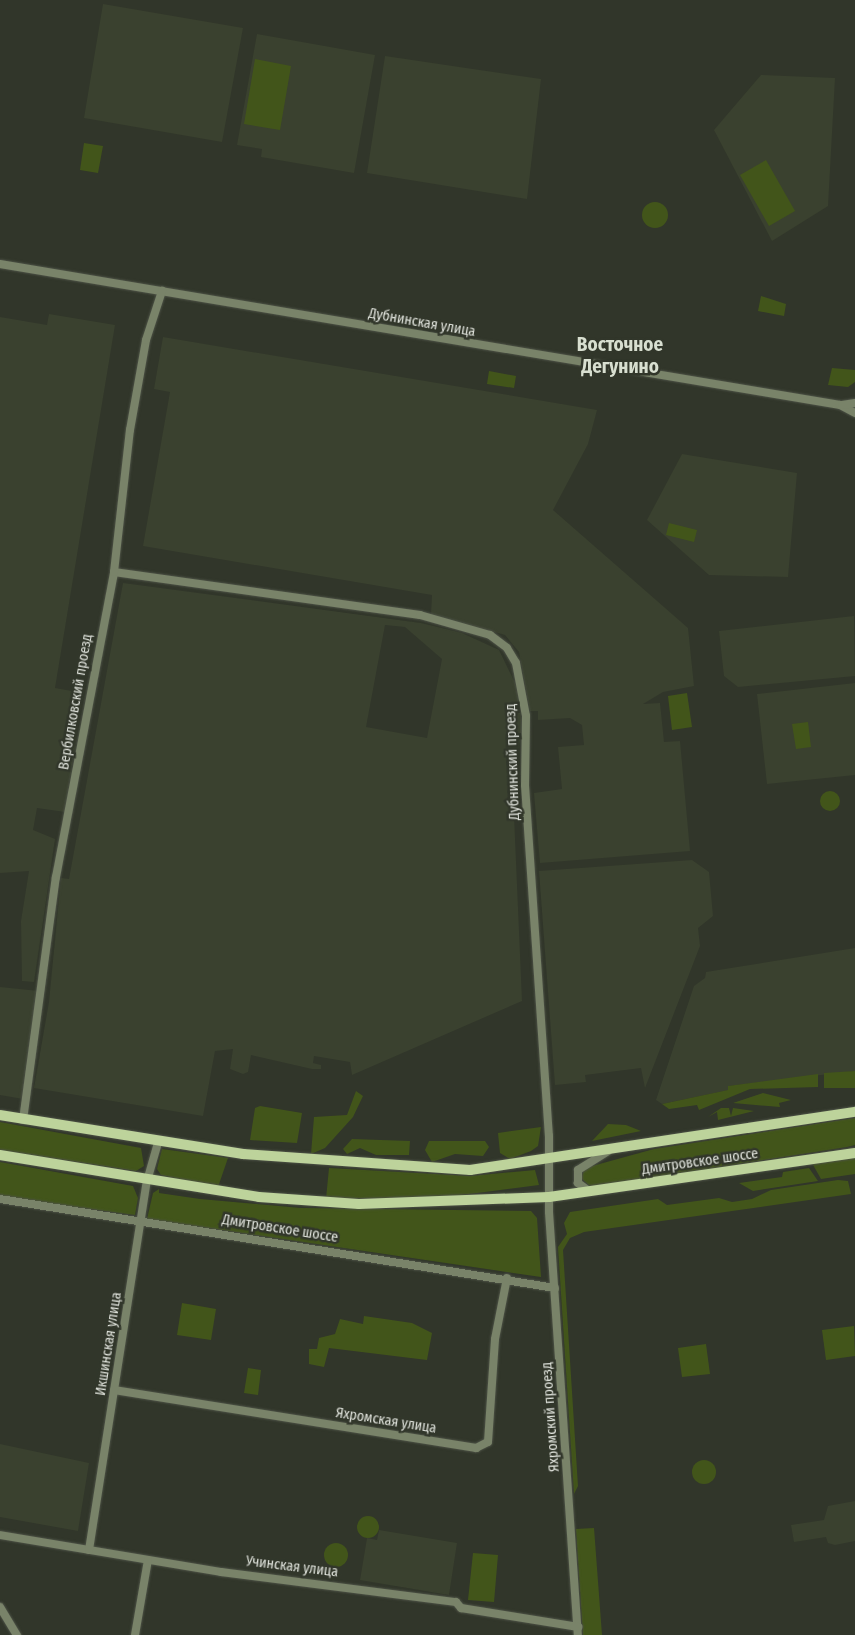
<!DOCTYPE html>
<html>
<head>
<meta charset="utf-8">
<style>
	body { margin:0 }
	#map { position:relative; width:855px; height:1635px; overflow:hidden; background:#31362a; font-family:"Fira Sans Condensed",sans-serif }
	div>[style] { position:absolute }
	[style*='--x'] { left:calc(var(--x)*1px); top:calc(var(--y)*1px); width:calc(var(--w)*1px); rotate:calc(var(--a)*1deg) }
	.built>* { inset:0; background:#3a412f }
	.green>* { inset:0; background:#42551a }
	.round { border-radius:50% }
	.roads { filter:drop-shadow(0 0 1px #4d5246) drop-shadow(0 0 1px #4d5246) }
	.minor>* { height:8px; margin:-4px; padding:0 4px; transform-origin:4px; border-radius:4px; background:#798369 }
	.major>* { height:10px; margin:-5px; padding:0 5px; transform-origin:5px; border-radius:5px; background:#bdd39b }
	span { translate:-50% -50%; white-space:nowrap; text-align:center; line-height:1.15; -webkit-text-stroke:5px #31362a; paint-order:stroke }
	.street-label { font-size:14px; color:#e0e3dc }
	.district-label { font-size:19px; color:#d8dfd0; font-weight:700 }
</style>
</head>
<body>
<div id="map">
	<div class="built">
		<div style="clip-path:polygon(103px 4px,243px 28px,222px 142px,84px 118px)"></div>
		<div style="clip-path:polygon(257px 34px,375px 55px,354px 173px,261px 157px,262px 149px,237px 145px)"></div>
		<div style="clip-path:polygon(385px 56px,541px 79px,527px 199px,367px 173px)"></div>
		<div style="clip-path:polygon(761px 75px,835px 78px,828px 206px,772px 241px,714px 130px)"></div>
		<div style="clip-path:polygon(49px 314px,115px 325px,55px 688px,83px 693px,65px 812px,37px 808px,33px 830px,55px 839px,34px 982px,22px 981px,21px 921px,29px 871px,0 873px,0 317px,47px 325px)"></div>
		<div style="clip-path:polygon(163px 337px,597px 410px,588px 444px,553px 510px,688px 628px,694px 686px,663px 692px,643px 704px,660px 703px,664px 742px,680px 741px,690px 851px,540px 863px,534px 793px,562px 789px,558px 747px,584px 745px,582px 725px,570px 718px,538px 720px,538px 711px,530px 711px,519px 652px,505px 635px,431px 614px,432px 595px,143px 546px,170px 392px,154px 389px)"></div>
		<div style="clip-path:polygon(682px 454px,797px 473px,788px 577px,709px 575px,647px 520px)"></div>
		<div style="clip-path:polygon(evenodd,123px 583px,421px 623px,462px 633px,499px 650px,516px 685px,522px 724px,513px 792px,522px 1001px,352px 1075px,350px 1062px,314px 1056px,313px 1063px,321px 1065px,321px 1069px,312px 1069px,251px 1055px,248px 1072px,243px 1074px,230px 1069px,233px 1049px,215px 1051px,203px 1116px,34px 1088px,49px 1002px,61px 878px,69px 879px,123px 583px,385px 625px,405px 627px,442px 659px,427px 738px,366px 727px,385px 625px)"></div>
		<div style="clip-path:polygon(854px 616px,855px 676px,738px 687px,724px 676px,719px 631px)"></div>
		<div style="clip-path:polygon(855px 683px,855px 775px,767px 784px,757px 694px)"></div>
		<div style="clip-path:polygon(692px 860px,709px 872px,713px 916px,698px 928px,700px 946px,645px 1088px,641px 1068px,585px 1075px,586px 1082px,555px 1085px,539px 871px)"></div>
		<div style="clip-path:polygon(855px 948px,855px 1071px,729px 1086px,729px 1090px,662px 1104px,656px 1100px,694px 986px,705px 978px,706px 972px)"></div>
		<div style="clip-path:polygon(0 987px,39px 991px,23px 1099px,0 1095px)"></div>
		<div style="clip-path:polygon(0 1444px,89px 1463px,78px 1531px,0 1517px)"></div>
		<div style="clip-path:polygon(855px 1501px,855px 1541px,835px 1545px,828px 1543px,826px 1537px,794px 1542px,791px 1525px,824px 1520px,828px 1506px)"></div>
		<div style="clip-path:polygon(379px 1530px,457px 1543px,449px 1595px,360px 1580px,367px 1538px,377px 1540px)"></div>
	</div>
	<div class="green">
		<div style="clip-path:polygon(255px 59px,291px 66px,280px 130px,244px 124px)"></div>
		<div style="clip-path:polygon(84px 143px,103px 146px,98px 173px,80px 170px)"></div>
		<div style="clip-path:polygon(766px 160px,795px 211px,769px 226px,740px 175px)"></div>
		<div class="round" style="left:642px;top:202px;width:26px;height:26px"></div>
		<div style="clip-path:polygon(761px 296px,786px 304px,784px 316px,758px 311px)"></div>
		<div style="clip-path:polygon(832px 368px,855px 370px,855px 382px,848px 387px,828px 385px)"></div>
		<div style="clip-path:polygon(489px 371px,516px 376px,514px 388px,487px 384px)"></div>
		<div style="clip-path:polygon(669px 523px,697px 530px,694px 542px,666px 535px)"></div>
		<div style="clip-path:polygon(687px 693px,692px 727px,672px 730px,668px 696px)"></div>
		<div style="clip-path:polygon(808px 722px,811px 747px,796px 749px,792px 724px)"></div>
		<div class="round" style="left:820px;top:791px;width:20px;height:20px"></div>
		<div style="clip-path:polygon(855px 1071px,855px 1088px,824px 1088px,824px 1073px)"></div>
		<div style="clip-path:polygon(818px 1074px,818px 1087px,750px 1089px,699px 1110px,697px 1105px,669px 1109px,662px 1104px,728px 1090px,728px 1086px)"></div>
		<div style="clip-path:polygon(356px 1091px,363px 1096px,353px 1117px,325px 1148px,311px 1154px,314px 1117px,347px 1115px)"></div>
		<div style="clip-path:polygon(763px 1093px,791px 1100px,779px 1103px,780px 1107px,733px 1103px)"></div>
		<div style="clip-path:polygon(260px 1106px,302px 1113px,297px 1143px,250px 1140px,255px 1108px)"></div>
		<div style="clip-path:polygon(721px 1108px,729px 1108px,731px 1116px,733px 1108px,754px 1111px,718px 1120px,717px 1112px,708px 1117px)"></div>
		<div style="clip-path:polygon(855px 1118px,855px 1145px,847px 1147px,591px 1187px,581px 1178px,585px 1168px,654px 1149px)"></div>
		<div style="clip-path:polygon(0 1122px,141px 1148px,144px 1166px,136px 1171px,0 1150px)"></div>
		<div style="clip-path:polygon(608px 1124px,626px 1125px,641px 1131px,592px 1141px)"></div>
		<div style="clip-path:polygon(541px 1127px,538px 1146px,531px 1151px,510px 1159px,500px 1153px,498px 1133px)"></div>
		<div style="clip-path:polygon(352px 1139px,410px 1141px,409px 1155px,376px 1155px,360px 1148px,347px 1154px,343px 1149px)"></div>
		<div style="clip-path:polygon(429px 1141px,485px 1141px,489px 1147px,483px 1156px,455px 1154px,432px 1162px,425px 1150px)"></div>
		<div style="clip-path:polygon(162px 1149px,228px 1158px,218px 1187px,161px 1175px,157px 1169px)"></div>
		<div style="clip-path:polygon(855px 1155px,855px 1174px,821px 1179px,812px 1163px)"></div>
		<div style="clip-path:polygon(0 1162px,133px 1186px,138px 1198px,135px 1215px,0 1197px)"></div>
		<div style="clip-path:polygon(329px 1168px,470px 1176px,535px 1170px,539px 1185px,446px 1197px,326px 1199px)"></div>
		<div style="clip-path:polygon(809px 1168px,818px 1181px,753px 1191px,739px 1183px,782px 1177px,783px 1172px)"></div>
		<div style="clip-path:polygon(838px 1180px,848px 1181px,851px 1194px,584px 1232px,570px 1238px,563px 1250px,578px 1486px,574px 1494px,558px 1247px,567px 1234px,564px 1223px,570px 1212px,658px 1199px,667px 1205px,719px 1198px,732px 1202px,752px 1199px,771px 1190px)"></div>
		<div style="clip-path:polygon(159px 1189px,159px 1193px,200px 1199px,301px 1208px,531px 1211px,537px 1218px,541px 1277px,147px 1219px,153px 1193px)"></div>
		<div style="clip-path:polygon(182px 1303px,216px 1309px,211px 1340px,177px 1335px)"></div>
		<div style="clip-path:polygon(364px 1316px,412px 1323px,432px 1333px,427px 1360px,329px 1348px,324px 1367px,309px 1364px,309px 1349px,317px 1349px,319px 1338px,335px 1334px,340px 1319px,363px 1324px)"></div>
		<div style="clip-path:polygon(854px 1326px,855px 1356px,826px 1360px,822px 1330px)"></div>
		<div style="clip-path:polygon(706px 1344px,710px 1374px,682px 1377px,678px 1348px)"></div>
		<div style="clip-path:polygon(248px 1368px,261px 1370px,258px 1395px,244px 1393px)"></div>
		<div class="round" style="left:692px;top:1460px;width:24px;height:24px"></div>
		<div class="round" style="left:357px;top:1516px;width:22px;height:22px"></div>
		<div style="clip-path:polygon(594px 1528px,602px 1635px,583px 1635px,576px 1529px)"></div>
		<div class="round" style="left:324px;top:1543px;width:24px;height:24px"></div>
		<div style="clip-path:polygon(473px 1553px,498px 1555px,494px 1602px,468px 1600px)"></div>
	</div>
	<div class="roads">
		<div class="minor">
			<div style="--x:0;--y:264;--w:852;--a:9.53"></div>
			<div style="--x:840;--y:405;--w:17;--a:28"></div>
			<div style="--x:842;--y:405;--w:13;--a:-9"></div>
			<div style="--x:114;--y:572;--w:309;--a:8"></div>
			<div style="--x:420;--y:615;--w:73;--a:15.9"></div>
			<div style="--x:490;--y:635;--w:21;--a:37"></div>
			<div style="--x:507;--y:648;--w:17;--a:59"></div>
			<div style="--x:516;--y:663;--w:54;--a:79.3"></div>
			<div style="--x:526;--y:716;--w:69;--a:90.8"></div>
			<div style="--x:525;--y:785;--w:352;--a:86.1"></div>
			<div style="--x:549;--y:1136;--w:76;--a:90"></div>
			<div style="--x:549;--y:1212;--w:424;--a:86.1"></div>
			<div style="--x:23;--y:1120;--w:245;--a:-82.3"></div>
			<div style="--x:56;--y:877;--w:310;--a:-79.2"></div>
			<div style="--x:114;--y:572;--w:143;--a:-83.6"></div>
			<div style="--x:130;--y:430;--w:91;--a:-79.9"></div>
			<div style="--x:146;--y:340;--w:52;--a:-71.9"></div>
			<div style="--x:589;--y:1191;--w:14;--a:-144"></div>
			<div style="--x:578;--y:1183;--w:13;--a:-90"></div>
			<div style="--x:578;--y:1170;--w:36;--a:-32"></div>
			<div style="--x:0;--y:1199;--w:562;--a:9.11"></div>
			<div style="--x:114;--y:1390;--w:367;--a:9.1"></div>
			<div style="--x:476;--y:1448;--w:13;--a:-27"></div>
			<div style="--x:488;--y:1442;--w:103;--a:-86.1"></div>
			<div style="--x:495;--y:1339;--w:62;--a:-78.9"></div>
			<div style="--x:0;--y:1535;--w:224;--a:9.5"></div>
			<div style="--x:221;--y:1572;--w:237;--a:7.3"></div>
			<div style="--x:456;--y:1602;--w:8;--a:50"></div>
			<div style="--x:461;--y:1608;--w:119;--a:9.2"></div>
			<div style="--x:89;--y:1550;--w:374;--a:-81.1"></div>
			<div style="--x:147;--y:1181;--w:40;--a:-74"></div>
			<div style="--x:0;--y:1607;--w:33;--a:59"></div>
			<div style="--x:135;--y:1635;--w:76;--a:-80.2"></div>
		</div>
		<div class="major">
			<div style="--x:0;--y:1115;--w:246;--a:9.1"></div>
			<div style="--x:243;--y:1154;--w:228;--a:4"></div>
			<div style="--x:470;--y:1170;--w:389;--a:-8.6"></div>
			<div style="--x:0;--y:1155;--w:262;--a:9.2"></div>
			<div style="--x:259;--y:1197;--w:100;--a:4"></div>
			<div style="--x:359;--y:1204;--w:190;--a:-2.1"></div>
			<div style="--x:549;--y:1197;--w:309;--a:-8.2"></div>
		</div>
	</div>
	<div class="street-label">
		<span style="left:422px;top:323px;rotate:10deg">Дубнинская улица</span>
		<span style="left:76px;top:702px;rotate:-80deg">Вербилковский проезд</span>
		<span style="left:513px;top:762px;rotate:-92deg">Дубнинский проезд</span>
		<span style="left:700px;top:1162px;rotate:-8deg">Дмитровское шоссе</span>
		<span style="left:280px;top:1229px;rotate:9deg">Дмитровское шоссе</span>
		<span style="left:109px;top:1344px;rotate:-81deg">Икшинская улица</span>
		<span style="left:551px;top:1417px;rotate:-94deg">Яхромский проезд</span>
		<span style="left:386px;top:1421px;rotate:9deg">Яхромская улица</span>
		<span style="left:292px;top:1567px;rotate:7deg">Учинская улица</span>
	</div>
	<div class="district-label">
		<span style="left:620px;top:356px">Восточное<br>Дегунино</span>
	</div>
</div>
</body>
</html>
